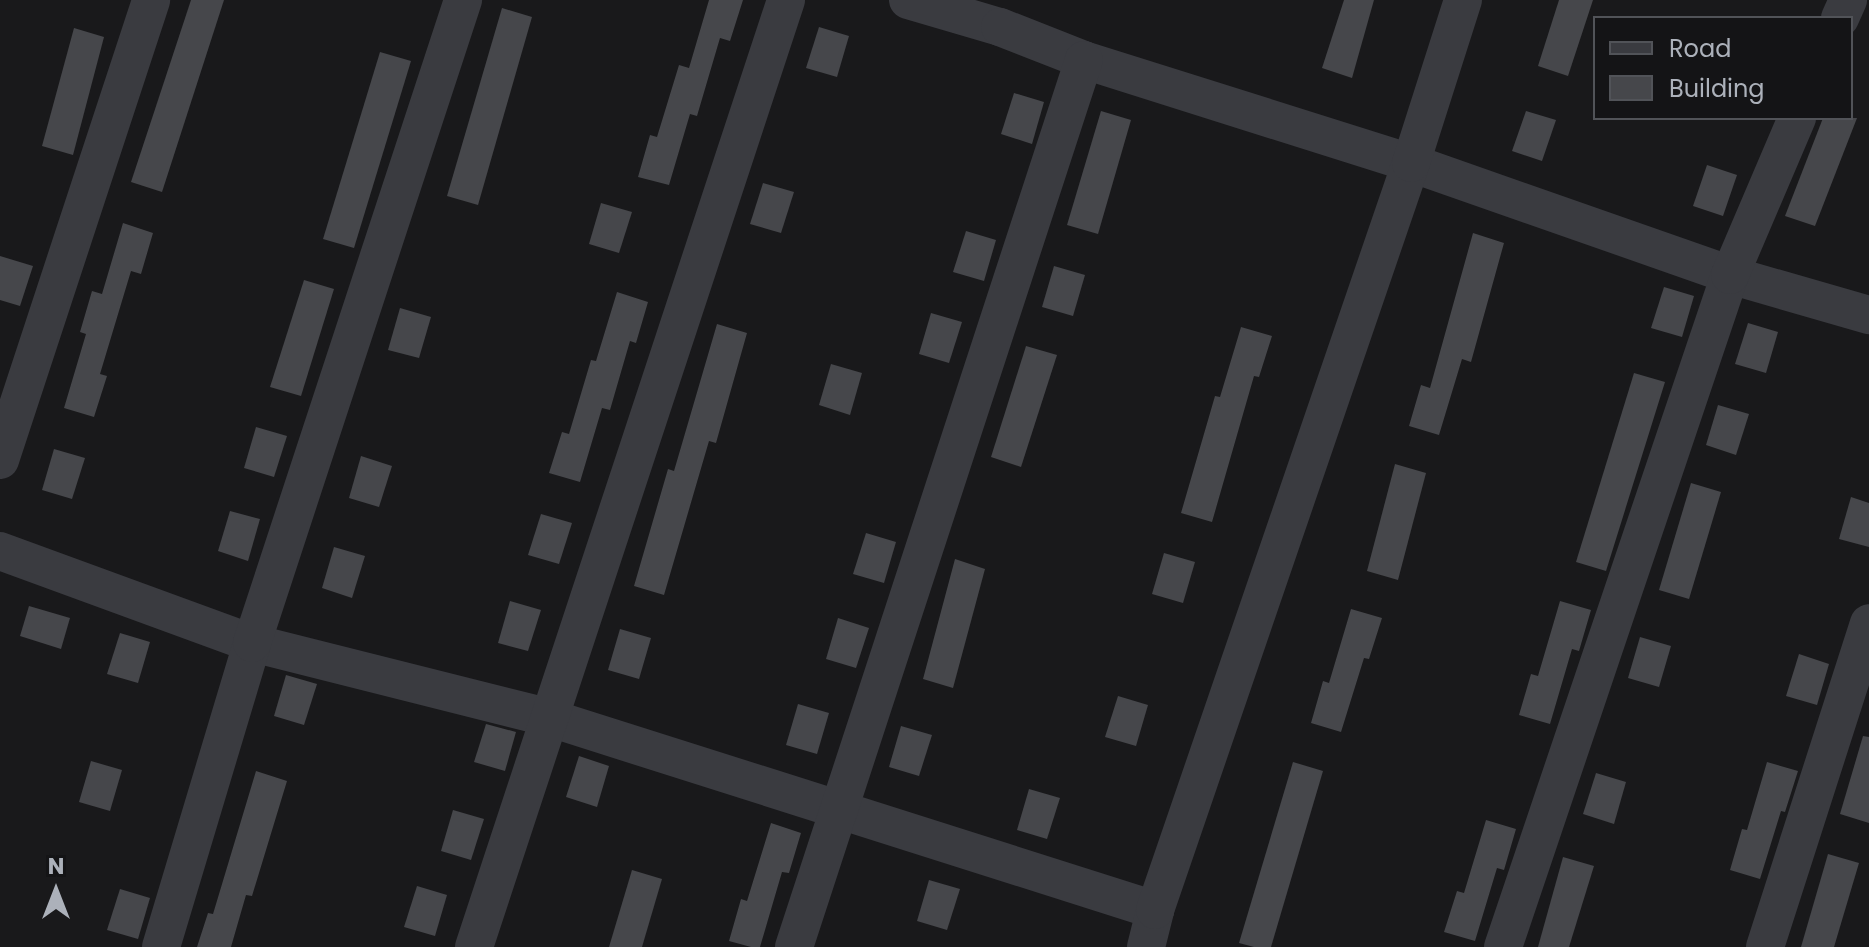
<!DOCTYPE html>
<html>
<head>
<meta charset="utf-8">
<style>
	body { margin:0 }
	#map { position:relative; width:1869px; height:947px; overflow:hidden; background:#19191b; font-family:Poppins,sans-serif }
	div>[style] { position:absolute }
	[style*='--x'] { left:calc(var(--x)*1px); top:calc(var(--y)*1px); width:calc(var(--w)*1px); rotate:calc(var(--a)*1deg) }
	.building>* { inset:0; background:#46474b }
	.minor>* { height:38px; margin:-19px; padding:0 19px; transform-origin:19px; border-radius:19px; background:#3a3b40 }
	span { translate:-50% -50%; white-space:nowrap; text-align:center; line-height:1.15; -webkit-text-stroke:8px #141416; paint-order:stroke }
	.legend { position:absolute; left:1593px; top:16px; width:260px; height:104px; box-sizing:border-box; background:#141416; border:2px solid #515358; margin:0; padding:10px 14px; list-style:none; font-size:24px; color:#acb1ba }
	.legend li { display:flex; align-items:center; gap:16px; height:40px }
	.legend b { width:40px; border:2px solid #515358 }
	.north { position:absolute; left:16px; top:851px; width:80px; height:80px; -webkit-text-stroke:6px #141416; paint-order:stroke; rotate:0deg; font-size:22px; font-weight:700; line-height:32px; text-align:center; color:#acb1ba }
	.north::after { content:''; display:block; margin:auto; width:28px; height:36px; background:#acb1ba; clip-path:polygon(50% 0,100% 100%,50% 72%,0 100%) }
</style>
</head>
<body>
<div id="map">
	<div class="building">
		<div style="clip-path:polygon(191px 0,224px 0,162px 192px,131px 182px)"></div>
		<div style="clip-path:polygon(709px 0,743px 0,730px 41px,720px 38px,697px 116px,690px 114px,669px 185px,638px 177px,650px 135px,657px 137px,679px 65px,689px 68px)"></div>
		<div style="clip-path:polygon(1344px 0,1374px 0,1352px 78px,1322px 68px)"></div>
		<div style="clip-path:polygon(1559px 0,1593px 0,1568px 76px,1538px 66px)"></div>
		<div style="clip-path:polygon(502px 8px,532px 17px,478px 205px,447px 196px)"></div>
		<div style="clip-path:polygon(819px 27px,849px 36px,837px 77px,806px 68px)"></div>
		<div style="clip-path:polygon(74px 28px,104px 37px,73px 155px,42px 146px)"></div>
		<div style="clip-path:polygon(380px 52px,411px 61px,354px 248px,323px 239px)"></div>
		<div style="clip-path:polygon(1014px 93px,1044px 102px,1032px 144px,1001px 134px)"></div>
		<div style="clip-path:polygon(1101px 111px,1131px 120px,1098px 234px,1067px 225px)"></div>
		<div style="clip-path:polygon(1526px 111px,1556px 120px,1542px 161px,1512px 151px)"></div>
		<div style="clip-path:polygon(1823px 118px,1857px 118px,1815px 226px,1785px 216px)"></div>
		<div style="clip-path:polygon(1707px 165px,1737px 175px,1723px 216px,1693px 206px)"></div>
		<div style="clip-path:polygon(763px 183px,794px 192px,781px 233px,750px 224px)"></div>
		<div style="clip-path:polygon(601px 203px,632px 212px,619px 253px,589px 244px)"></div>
		<div style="clip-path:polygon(123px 223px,153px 233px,141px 274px,131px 271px,100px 374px,107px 376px,94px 417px,64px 408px,86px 334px,80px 332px,92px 291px,102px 294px)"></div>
		<div style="clip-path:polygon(966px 231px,996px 240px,984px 281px,953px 272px)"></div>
		<div style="clip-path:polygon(1473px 233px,1504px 243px,1471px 362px,1462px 359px,1439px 435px,1409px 426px,1421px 385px,1430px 388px)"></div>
		<div style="clip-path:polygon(0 256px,33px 266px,20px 306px,0 300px)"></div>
		<div style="clip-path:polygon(1054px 266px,1085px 275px,1073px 316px,1042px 307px)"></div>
		<div style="clip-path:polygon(304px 280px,334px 289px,301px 396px,270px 387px)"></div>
		<div style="clip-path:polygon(1664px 287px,1694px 296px,1682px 337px,1651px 328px)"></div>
		<div style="clip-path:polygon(617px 292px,648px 302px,636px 343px,630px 341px,610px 410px,602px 408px,580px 482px,549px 473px,562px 432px,569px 434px,591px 360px,596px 361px)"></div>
		<div style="clip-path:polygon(400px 308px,431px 317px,419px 358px,388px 350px)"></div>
		<div style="clip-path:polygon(931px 313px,962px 322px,949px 363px,919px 354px)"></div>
		<div style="clip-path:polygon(1748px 323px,1778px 332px,1766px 373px,1735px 364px)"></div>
		<div style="clip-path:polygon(717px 324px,747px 333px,716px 443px,709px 441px,664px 595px,634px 586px,668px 469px,674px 471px)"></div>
		<div style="clip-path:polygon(1241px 327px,1272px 336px,1259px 377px,1254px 376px,1212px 522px,1181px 513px,1215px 396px,1220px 397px)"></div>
		<div style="clip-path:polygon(1026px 346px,1057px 355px,1021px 467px,991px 457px)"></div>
		<div style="clip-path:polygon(831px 364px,862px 373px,850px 415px,819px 405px)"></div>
		<div style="clip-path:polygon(1634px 373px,1665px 382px,1606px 571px,1576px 562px)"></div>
		<div style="clip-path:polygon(1718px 405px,1749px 414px,1736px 455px,1706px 445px)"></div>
		<div style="clip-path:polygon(256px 427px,287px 436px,274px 477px,244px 468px)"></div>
		<div style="clip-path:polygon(54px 449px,85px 458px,72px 499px,42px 490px)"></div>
		<div style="clip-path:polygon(361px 456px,392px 466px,379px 507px,349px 498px)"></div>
		<div style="clip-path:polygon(1395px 464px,1426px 473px,1398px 580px,1367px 571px)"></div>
		<div style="clip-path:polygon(1691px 483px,1721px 492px,1689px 599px,1659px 590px)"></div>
		<div style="clip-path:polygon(1851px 497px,1869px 503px,1869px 547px,1839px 539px)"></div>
		<div style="clip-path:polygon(230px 511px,260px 519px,248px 561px,218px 551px)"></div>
		<div style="clip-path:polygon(541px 514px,572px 523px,559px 564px,528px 555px)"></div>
		<div style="clip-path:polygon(866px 533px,896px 542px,884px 583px,853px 574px)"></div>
		<div style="clip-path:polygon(334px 547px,365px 556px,352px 598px,322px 588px)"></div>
		<div style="clip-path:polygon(1164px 553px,1195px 562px,1183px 603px,1152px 594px)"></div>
		<div style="clip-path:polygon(955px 559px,985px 569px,953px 688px,923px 679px)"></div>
		<div style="clip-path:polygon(510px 601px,541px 610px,528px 651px,498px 643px)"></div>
		<div style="clip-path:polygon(1560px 601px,1591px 610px,1579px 651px,1572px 649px,1550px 724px,1519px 715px,1531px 674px,1538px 676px)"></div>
		<div style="clip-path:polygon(29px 606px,70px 618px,61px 649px,20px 636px)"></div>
		<div style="clip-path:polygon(1351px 609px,1382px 618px,1369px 659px,1364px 658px,1341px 732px,1311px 723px,1323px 681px,1329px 683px)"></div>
		<div style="clip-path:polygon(838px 618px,869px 628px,856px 668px,826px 659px)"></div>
		<div style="clip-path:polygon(620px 629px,651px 638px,639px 679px,608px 670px)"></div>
		<div style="clip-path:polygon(120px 633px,150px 642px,138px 683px,107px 674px)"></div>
		<div style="clip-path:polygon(1640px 637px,1671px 646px,1659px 687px,1628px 678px)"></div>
		<div style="clip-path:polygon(1799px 654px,1829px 664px,1817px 705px,1786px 696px)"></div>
		<div style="clip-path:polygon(286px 675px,317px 684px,304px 725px,274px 716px)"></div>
		<div style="clip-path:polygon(1118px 696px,1148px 705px,1136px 746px,1105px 737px)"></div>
		<div style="clip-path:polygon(798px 704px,829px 713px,817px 754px,786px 745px)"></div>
		<div style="clip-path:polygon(486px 724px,516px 732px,505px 771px,474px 762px)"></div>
		<div style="clip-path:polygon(901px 726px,932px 735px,919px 776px,889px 767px)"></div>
		<div style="clip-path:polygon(1863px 736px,1869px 737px,1869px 823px,1840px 814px)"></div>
		<div style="clip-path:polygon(579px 756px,609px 766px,597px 807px,566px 797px)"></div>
		<div style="clip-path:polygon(91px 761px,122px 770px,110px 811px,79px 802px)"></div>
		<div style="clip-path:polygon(1293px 762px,1323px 771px,1271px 947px,1254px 947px,1239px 943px)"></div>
		<div style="clip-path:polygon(1767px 762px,1798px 771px,1785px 812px,1781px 811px,1760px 879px,1730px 870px,1742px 829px,1747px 830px)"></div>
		<div style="clip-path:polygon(256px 771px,287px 781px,252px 896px,246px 895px,231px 947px,197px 947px,208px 913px,213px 914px)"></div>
		<div style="clip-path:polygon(1596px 773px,1626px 782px,1614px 824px,1583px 814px)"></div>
		<div style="clip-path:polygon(1029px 789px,1060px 798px,1047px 839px,1017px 830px)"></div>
		<div style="clip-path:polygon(453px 810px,484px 819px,471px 860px,441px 851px)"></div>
		<div style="clip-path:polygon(1486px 820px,1516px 829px,1504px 870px,1497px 868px,1475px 941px,1444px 932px,1457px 891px,1464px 893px)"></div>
		<div style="clip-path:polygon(771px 823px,801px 833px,789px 873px,782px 872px,760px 947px,751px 947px,729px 941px,741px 899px,747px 901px)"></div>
		<div style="clip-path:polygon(1828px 854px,1859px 863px,1834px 947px,1801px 947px)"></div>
		<div style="clip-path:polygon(1563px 857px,1594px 866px,1569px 947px,1538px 947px)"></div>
		<div style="clip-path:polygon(632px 870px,662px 879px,642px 947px,609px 947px)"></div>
		<div style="clip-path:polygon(929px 880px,960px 889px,947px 930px,917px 921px)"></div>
		<div style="clip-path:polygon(417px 886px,447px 895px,435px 936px,404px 927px)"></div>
		<div style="clip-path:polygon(120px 889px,150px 898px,138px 939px,107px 930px)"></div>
	</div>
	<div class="minor">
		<div style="--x:908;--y:0;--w:96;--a:16.4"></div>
		<div style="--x:1000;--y:27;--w:90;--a:21.4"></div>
		<div style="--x:1084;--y:60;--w:343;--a:17.5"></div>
		<div style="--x:1411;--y:163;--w:338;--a:19.3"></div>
		<div style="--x:1730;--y:275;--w:145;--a:16.1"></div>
		<div style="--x:1840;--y:18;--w:20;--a:-66"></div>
		<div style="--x:0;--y:460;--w:484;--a:-71.8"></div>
		<div style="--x:0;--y:551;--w:268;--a:20.1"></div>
		<div style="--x:252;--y:643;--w:307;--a:14.1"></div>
		<div style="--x:550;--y:718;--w:635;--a:17.61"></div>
		<div style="--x:161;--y:947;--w:317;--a:-73.3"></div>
		<div style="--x:252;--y:643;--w:677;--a:-71.83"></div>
		<div style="--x:474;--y:947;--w:997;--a:-71.76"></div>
		<div style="--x:794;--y:947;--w:933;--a:-71.9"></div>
		<div style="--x:1146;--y:947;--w:38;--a:-76"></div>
		<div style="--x:1155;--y:910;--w:790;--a:-71.08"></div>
		<div style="--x:1411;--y:163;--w:171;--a:-72.3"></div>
		<div style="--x:1503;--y:947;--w:709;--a:-71.34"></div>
		<div style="--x:1730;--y:275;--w:171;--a:-66.9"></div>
		<div style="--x:1765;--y:947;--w:340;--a:-72.2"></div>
	</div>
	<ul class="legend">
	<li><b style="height:10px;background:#3a3b40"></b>Road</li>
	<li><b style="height:22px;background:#46474b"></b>Building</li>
	</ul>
	<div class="north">N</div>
</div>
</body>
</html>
